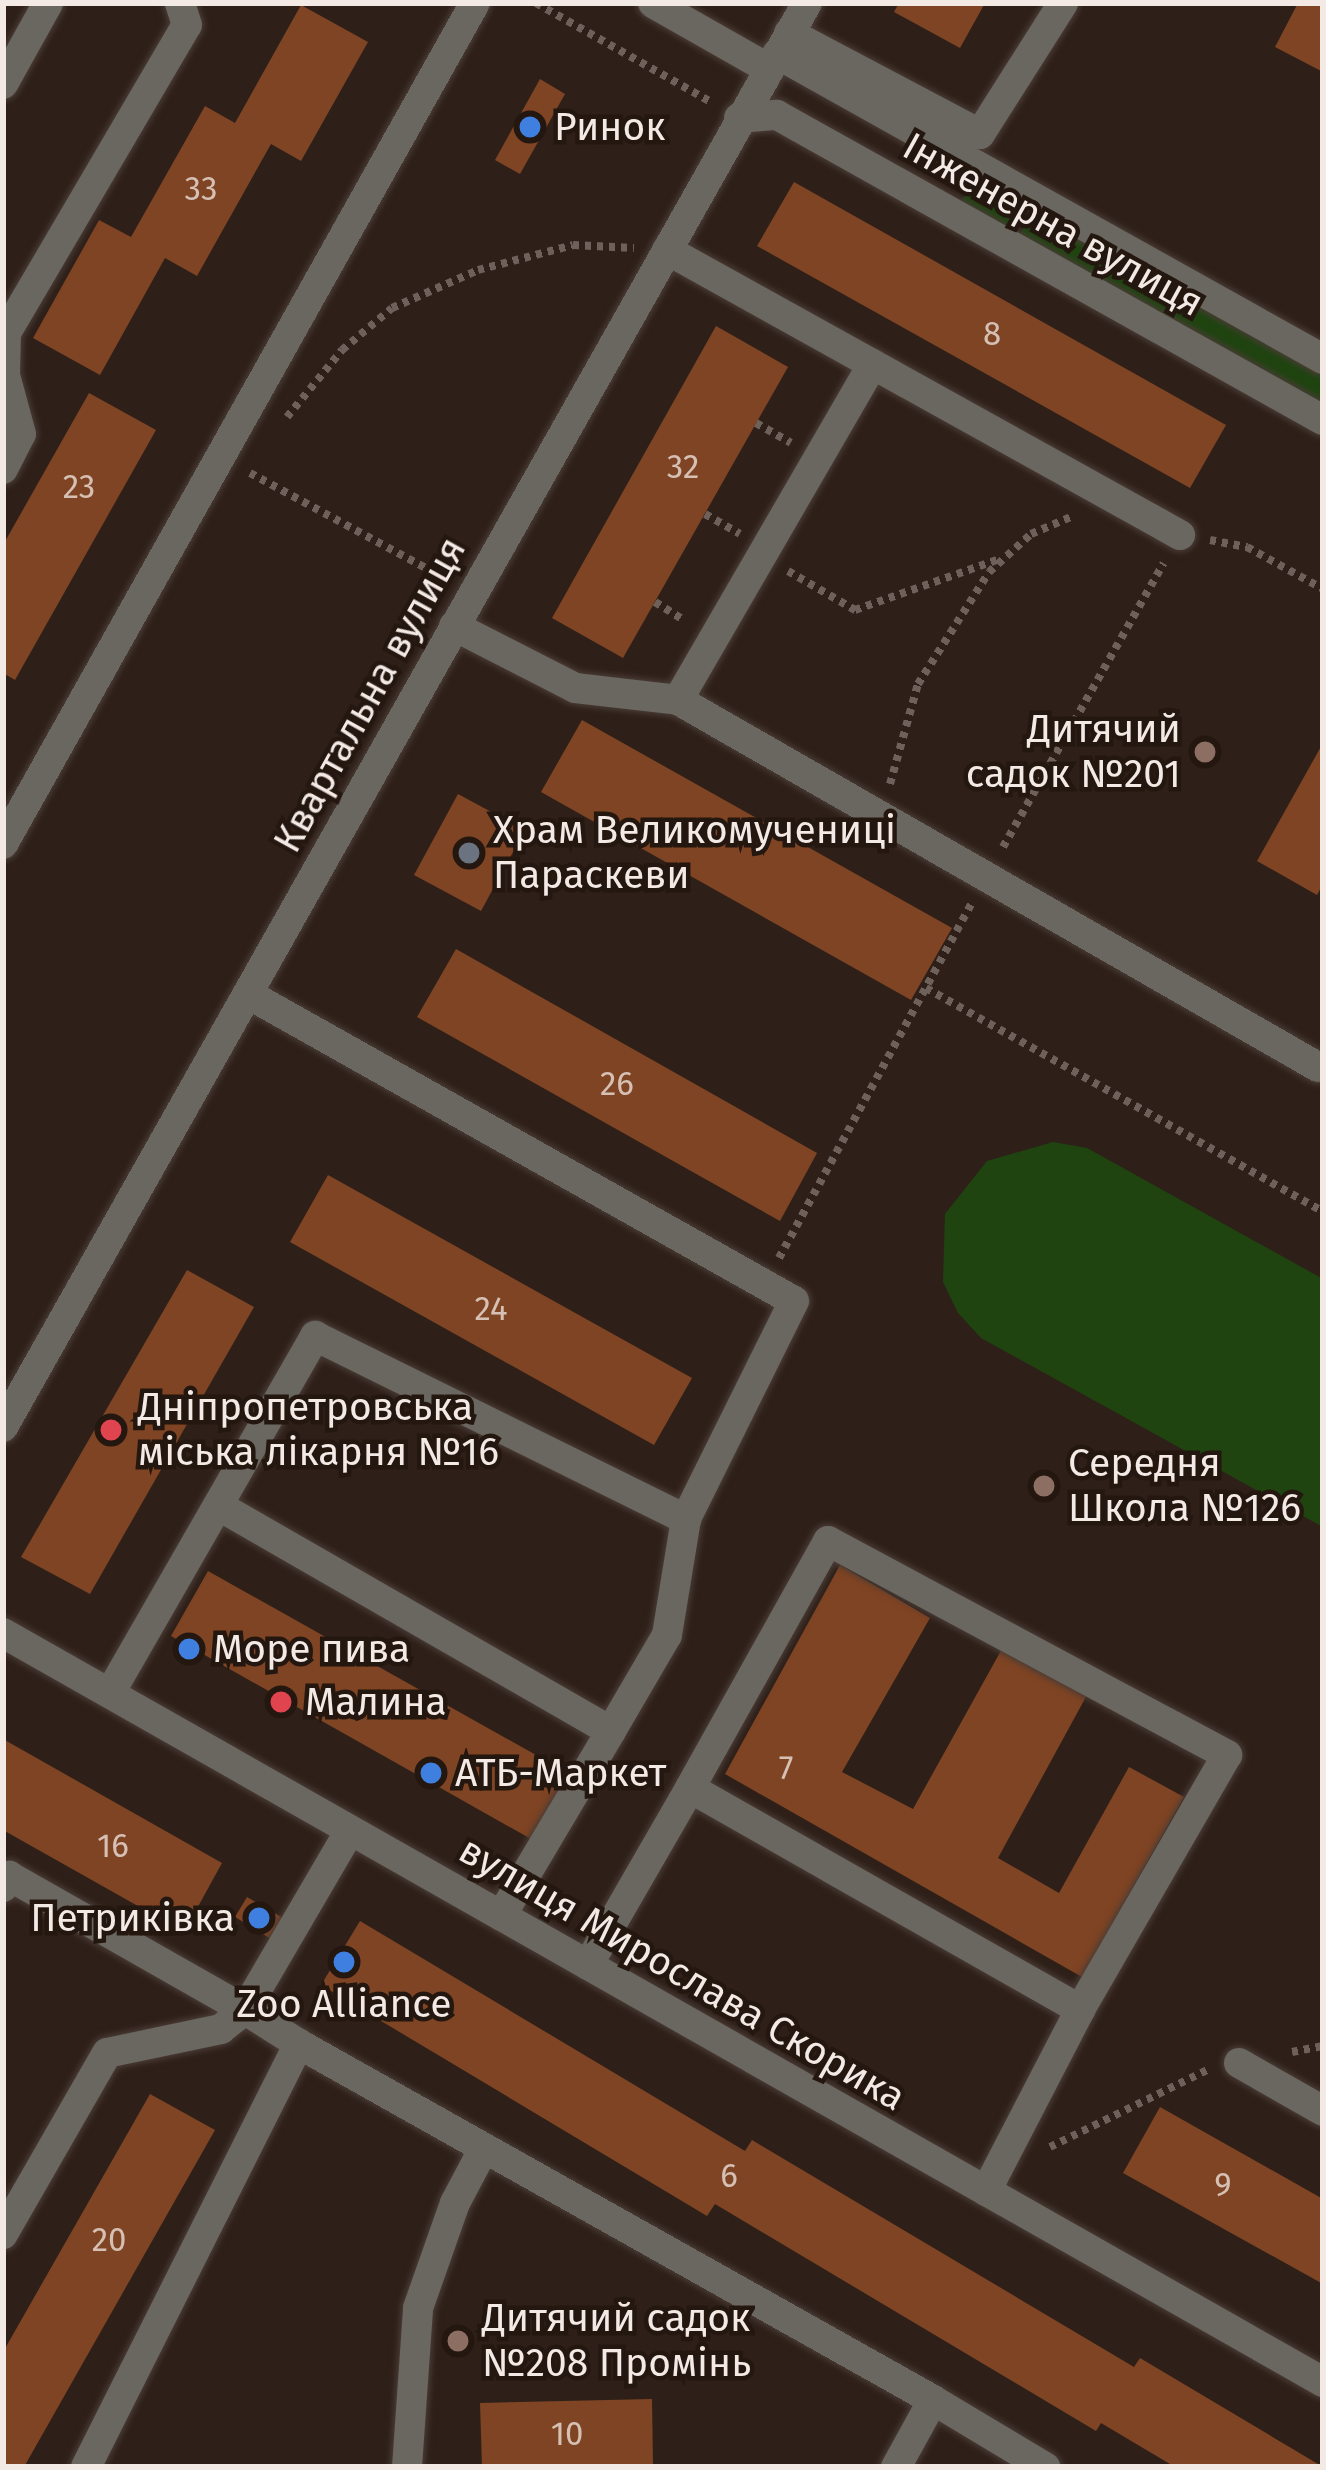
<!DOCTYPE html>
<html>
<head>
<meta charset="utf-8">
<style>
	body { margin:0 }
	#map { position:relative; width:1326px; height:2470px; overflow:hidden; background:#2e2019; font-family:"Fira Sans",sans-serif }
	div>[style] { position:absolute }
	[style*='--x'] { left:calc(var(--x)*1px); top:calc(var(--y)*1px); width:calc(var(--w)*1px); rotate:calc(var(--a)*1deg) }
	.green>* { inset:0; background:#1f4410 }
	.building>* { inset:0; background:#7f4423 }
	.path>* { height:8px; margin-top:-4px; transform-origin:0; background:repeating-linear-gradient(90deg,#6e615b 0 6px,transparent 0 12px) }
	.roads { filter:drop-shadow(0 0 3px #4a3c36) drop-shadow(0 0 3px #4a3c36) }
	.minor>* { height:30px; margin:-15px; padding:0 15px; transform-origin:15px; border-radius:15px; background:#6a6660 }
	.dots>* { width:33px; height:33px; translate:-50% -50%; box-sizing:border-box; border:6px solid #241710; border-radius:50% }
	span { translate:-50% -50%; white-space:nowrap; text-align:center; line-height:1.15; -webkit-text-stroke:9px #241710; paint-order:stroke }
	.number-label { font-size:33px; color:#d6c0b4 }
	.number-label span { -webkit-text-stroke-width:0 }
	.poi-label { font-size:39px; color:#f3e9e5 }
	.left { translate:0 -50%; text-align:left }
	.right { translate:-100% -50%; text-align:right }
	.street-label { font-size:39px; color:#f3e9e5 }
	.frame { position:absolute; inset:0; border:6px solid #f3e9e5; pointer-events:none }
</style>
</head>
<body>
<div id="map">
	<div class="green">
		<div style="clip-path:polygon(977px 173px,1025px 199px,1007px 232px,959px 206px)"></div>
		<div style="clip-path:polygon(1036px 205px,1323px 366px,1323px 411px,1017px 239px)"></div>
		<div style="clip-path:polygon(1053px 1142px,1087px 1148px,1323px 1279px,1323px 1527px,981px 1338px,958px 1313px,943px 1282px,945px 1214px,987px 1161px)"></div>
	</div>
	<div class="building">
		<div style="clip-path:polygon(899px 3px,985px 3px,960px 48px,894px 12px)"></div>
		<div style="clip-path:polygon(1298px 3px,1323px 3px,1323px 72px,1275px 47px)"></div>
		<div style="clip-path:polygon(301px 5px,368px 42px,301px 161px,271px 144px,197px 276px,165px 258px,100px 375px,33px 338px,99px 220px,131px 237px,205px 106px,235px 123px)"></div>
		<div style="clip-path:polygon(540px 79px,565px 94px,520px 174px,495px 160px)"></div>
		<div style="clip-path:polygon(794px 182px,1226px 425px,1190px 488px,757px 246px)"></div>
		<div style="clip-path:polygon(716px 326px,788px 367px,623px 658px,552px 618px)"></div>
		<div style="clip-path:polygon(89px 393px,156px 430px,15px 680px,3px 673px,3px 545px)"></div>
		<div style="clip-path:polygon(582px 720px,952px 928px,911px 1000px,541px 792px)"></div>
		<div style="clip-path:polygon(1323px 743px,1323px 884px,1317px 895px,1257px 861px)"></div>
		<div style="clip-path:polygon(458px 794px,525px 830px,481px 911px,414px 875px)"></div>
		<div style="clip-path:polygon(456px 949px,817px 1153px,780px 1221px,417px 1017px)"></div>
		<div style="clip-path:polygon(328px 1175px,692px 1378px,654px 1445px,290px 1242px)"></div>
		<div style="clip-path:polygon(187px 1270px,254px 1307px,90px 1594px,21px 1557px)"></div>
		<div style="clip-path:polygon(840px 1565px,930px 1618px,842px 1772px,913px 1809px,1003px 1647px,1087px 1695px,998px 1858px,1059px 1893px,1129px 1767px,1184px 1797px,1082px 1977px,725px 1774px)"></div>
		<div style="clip-path:polygon(208px 1571px,568px 1773px,531px 1839px,171px 1636px)"></div>
		<div style="clip-path:polygon(3px 1739px,222px 1863px,184px 1932px,3px 1830px)"></div>
		<div style="clip-path:polygon(247px 1897px,283px 1918px,271px 1939px,235px 1917px)"></div>
		<div style="clip-path:polygon(360px 1921px,745px 2151px,752px 2140px,1134px 2367px,1140px 2358px,1323px 2467px,1175px 2467px,1101px 2423px,1096px 2431px,715px 2204px,707px 2216px,321px 1985px)"></div>
		<div style="clip-path:polygon(150px 2094px,215px 2130px,24px 2467px,3px 2467px,3px 2352px)"></div>
		<div style="clip-path:polygon(1160px 2107px,1323px 2199px,1323px 2284px,1123px 2173px)"></div>
		<div style="clip-path:polygon(652px 2399px,653px 2467px,482px 2467px,480px 2403px)"></div>
	</div>
	<div class="path">
		<div style="--x:536;--y:3;--w:203;--a:29.5"></div>
		<div style="--x:287;--y:417;--w:87;--a:-50.6"></div>
		<div style="--x:342;--y:350;--w:65;--a:-40"></div>
		<div style="--x:392;--y:308;--w:94;--a:-23.8"></div>
		<div style="--x:478;--y:270;--w:98;--a:-14.7"></div>
		<div style="--x:573;--y:245;--w:61;--a:2.8"></div>
		<div style="--x:756;--y:423;--w:40;--a:29.7"></div>
		<div style="--x:250;--y:473;--w:225;--a:28.4"></div>
		<div style="--x:705;--y:514;--w:40;--a:29.7"></div>
		<div style="--x:1210;--y:540;--w:38;--a:11"></div>
		<div style="--x:1247;--y:547;--w:87;--a:28.9"></div>
		<div style="--x:788;--y:571;--w:78;--a:30.2"></div>
		<div style="--x:855;--y:610;--w:154;--a:-19.4"></div>
		<div style="--x:655;--y:602;--w:34;--a:32"></div>
		<div style="--x:890;--y:784;--w:104;--a:-74.4"></div>
		<div style="--x:918;--y:684;--w:133;--a:-57.6"></div>
		<div style="--x:989;--y:572;--w:57;--a:-42.1"></div>
		<div style="--x:1031;--y:534;--w:46;--a:-23.2"></div>
		<div style="--x:1003;--y:847;--w:326;--a:-60.5"></div>
		<div style="--x:926;--y:988;--w:456;--a:29.4"></div>
		<div style="--x:779;--y:1258;--w:405;--a:-61.5"></div>
		<div style="--x:1292;--y:2052;--w:32;--a:-11"></div>
		<div style="--x:1050;--y:2147;--w:175;--a:-26.1"></div>
	</div>
	<div class="roads">
		<div class="minor">
			<div style="--x:653;--y:3;--w:133;--a:29.6"></div>
			<div style="--x:789;--y:33;--w:216;--a:27.9"></div>
			<div style="--x:980;--y:134;--w:155;--a:-57.6"></div>
			<div style="--x:777;--y:54;--w:625;--a:29.19"></div>
			<div style="--x:3;--y:84;--w:93;--a:-60.9"></div>
			<div style="--x:739;--y:118;--w:38;--a:-5"></div>
			<div style="--x:777;--y:115;--w:625;--a:29.19"></div>
			<div style="--x:667;--y:250;--w:587;--a:29.05"></div>
			<div style="--x:3;--y:469;--w:39;--a:-63"></div>
			<div style="--x:21;--y:434;--w:61;--a:-105.2"></div>
			<div style="--x:5;--y:375;--w:42;--a:-88.6"></div>
			<div style="--x:6;--y:333;--w:357;--a:-59.6"></div>
			<div style="--x:187;--y:25;--w:23;--a:-108"></div>
			<div style="--x:454;--y:626;--w:136;--a:27.1"></div>
			<div style="--x:575;--y:688;--w:104;--a:6.6"></div>
			<div style="--x:678;--y:700;--w:738;--a:29.83"></div>
			<div style="--x:678;--y:700;--w:388;--a:-59.9"></div>
			<div style="--x:3;--y:844;--w:964;--a:-60.7"></div>
			<div style="--x:248;--y:994;--w:626;--a:29.35"></div>
			<div style="--x:794;--y:1301;--w:243;--a:116.4"></div>
			<div style="--x:686;--y:1519;--w:118;--a:99.3"></div>
			<div style="--x:667;--y:1635;--w:111;--a:120.3"></div>
			<div style="--x:3;--y:1427;--w:1635;--a:-60.55"></div>
			<div style="--x:219;--y:1506;--w:452;--a:29.9"></div>
			<div style="--x:611;--y:1731;--w:215;--a:120.7"></div>
			<div style="--x:3;--y:1633;--w:1518;--a:29.57"></div>
			<div style="--x:110;--y:1693;--w:412;--a:-60.1"></div>
			<div style="--x:315;--y:1336;--w:414;--a:26.3"></div>
			<div style="--x:690;--y:1788;--w:283;--a:-60.8"></div>
			<div style="--x:828;--y:1541;--w:453;--a:28.2"></div>
			<div style="--x:1227;--y:1755;--w:294;--a:120"></div>
			<div style="--x:3;--y:1887;--w:13;--a:-61"></div>
			<div style="--x:9;--y:1876;--w:271;--a:29.6"></div>
			<div style="--x:245;--y:2010;--w:31;--a:142"></div>
			<div style="--x:221;--y:2029;--w:116;--a:168.1"></div>
			<div style="--x:107;--y:2053;--w:209;--a:119.9"></div>
			<div style="--x:588;--y:1965;--w:204;--a:-60"></div>
			<div style="--x:690;--y:1788;--w:449;--a:29.6"></div>
			<div style="--x:1080;--y:2010;--w:204;--a:117.4"></div>
			<div style="--x:299;--y:2044;--w:727;--a:29.31"></div>
			<div style="--x:933;--y:2400;--w:77;--a:118.9"></div>
			<div style="--x:1239;--y:2063;--w:97;--a:29.7"></div>
			<div style="--x:933;--y:2400;--w:131;--a:30.9"></div>
			<div style="--x:86;--y:2467;--w:474;--a:-63.3"></div>
			<div style="--x:299;--y:2044;--w:64;--a:-147.8"></div>
			<div style="--x:245;--y:2010;--w:208;--a:-59.7"></div>
			<div style="--x:407;--y:2467;--w:159;--a:-86"></div>
			<div style="--x:418;--y:2308;--w:111;--a:-70.6"></div>
			<div style="--x:455;--y:2203;--w:62;--a:-62.2"></div>
		</div>
	</div>
	<div class="dots">
		<div style="left:530px;top:127px;background:#3f7fe0"></div>
		<div style="left:1205px;top:752px;background:#8d6e63"></div>
		<div style="left:469px;top:853px;background:#6b7280"></div>
		<div style="left:111px;top:1430px;background:#e0444e"></div>
		<div style="left:1044px;top:1486px;background:#8d6e63"></div>
		<div style="left:189px;top:1649px;background:#3f7fe0"></div>
		<div style="left:281px;top:1702px;background:#e0444e"></div>
		<div style="left:431px;top:1773px;background:#3f7fe0"></div>
		<div style="left:259px;top:1918px;background:#3f7fe0"></div>
		<div style="left:344px;top:1962px;background:#3f7fe0"></div>
		<div style="left:458px;top:2341px;background:#8d6e63"></div>
	</div>
	<div class="number-label">
		<span style="left:201px;top:190px">33</span>
		<span style="left:992px;top:335px">8</span>
		<span style="left:683px;top:468px">32</span>
		<span style="left:79px;top:488px">23</span>
		<span style="left:617px;top:1085px">26</span>
		<span style="left:491px;top:1310px">24</span>
		<span style="left:786px;top:1769px">7</span>
		<span style="left:113px;top:1847px">16</span>
		<span style="left:729px;top:2177px">6</span>
		<span style="left:1223px;top:2186px">9</span>
		<span style="left:109px;top:2241px">20</span>
		<span style="left:567px;top:2435px">10</span>
	</div>
	<div class="poi-label">
		<span class="left" style="left:554px;top:127px">Ринок</span>
		<span class="right" style="left:1181px;top:752px">Дитячий<br>садок №201</span>
		<span class="left" style="left:493px;top:853px">Храм Великомучениці<br>Параскеви</span>
		<span class="left" style="left:138px;top:1430px">Дніпропетровська<br>міська лікарня №16</span>
		<span class="left" style="left:1068px;top:1486px">Середня<br>Школа №126</span>
		<span class="left" style="left:213px;top:1649px">Море пива</span>
		<span class="left" style="left:305px;top:1702px">Малина</span>
		<span class="left" style="left:455px;top:1773px">АТБ-Маркет</span>
		<span class="right" style="left:235px;top:1918px">Петриківка</span>
		<span style="left:344px;top:2004px">Zoo Alliance</span>
		<span class="left" style="left:482px;top:2341px">Дитячий садок<br>№208 Промінь</span>
	</div>
	<div class="street-label">
		<span style="left:1053px;top:225px;rotate:29deg">Інженерна вулиця</span>
		<span style="left:370px;top:695px;rotate:-61deg">Квартальна вулиця</span>
		<span style="left:682px;top:1974px;rotate:30deg">вулиця Мирослава Скорика</span>
	</div>
	<div class="frame"></div>
</div>
</body>
</html>
